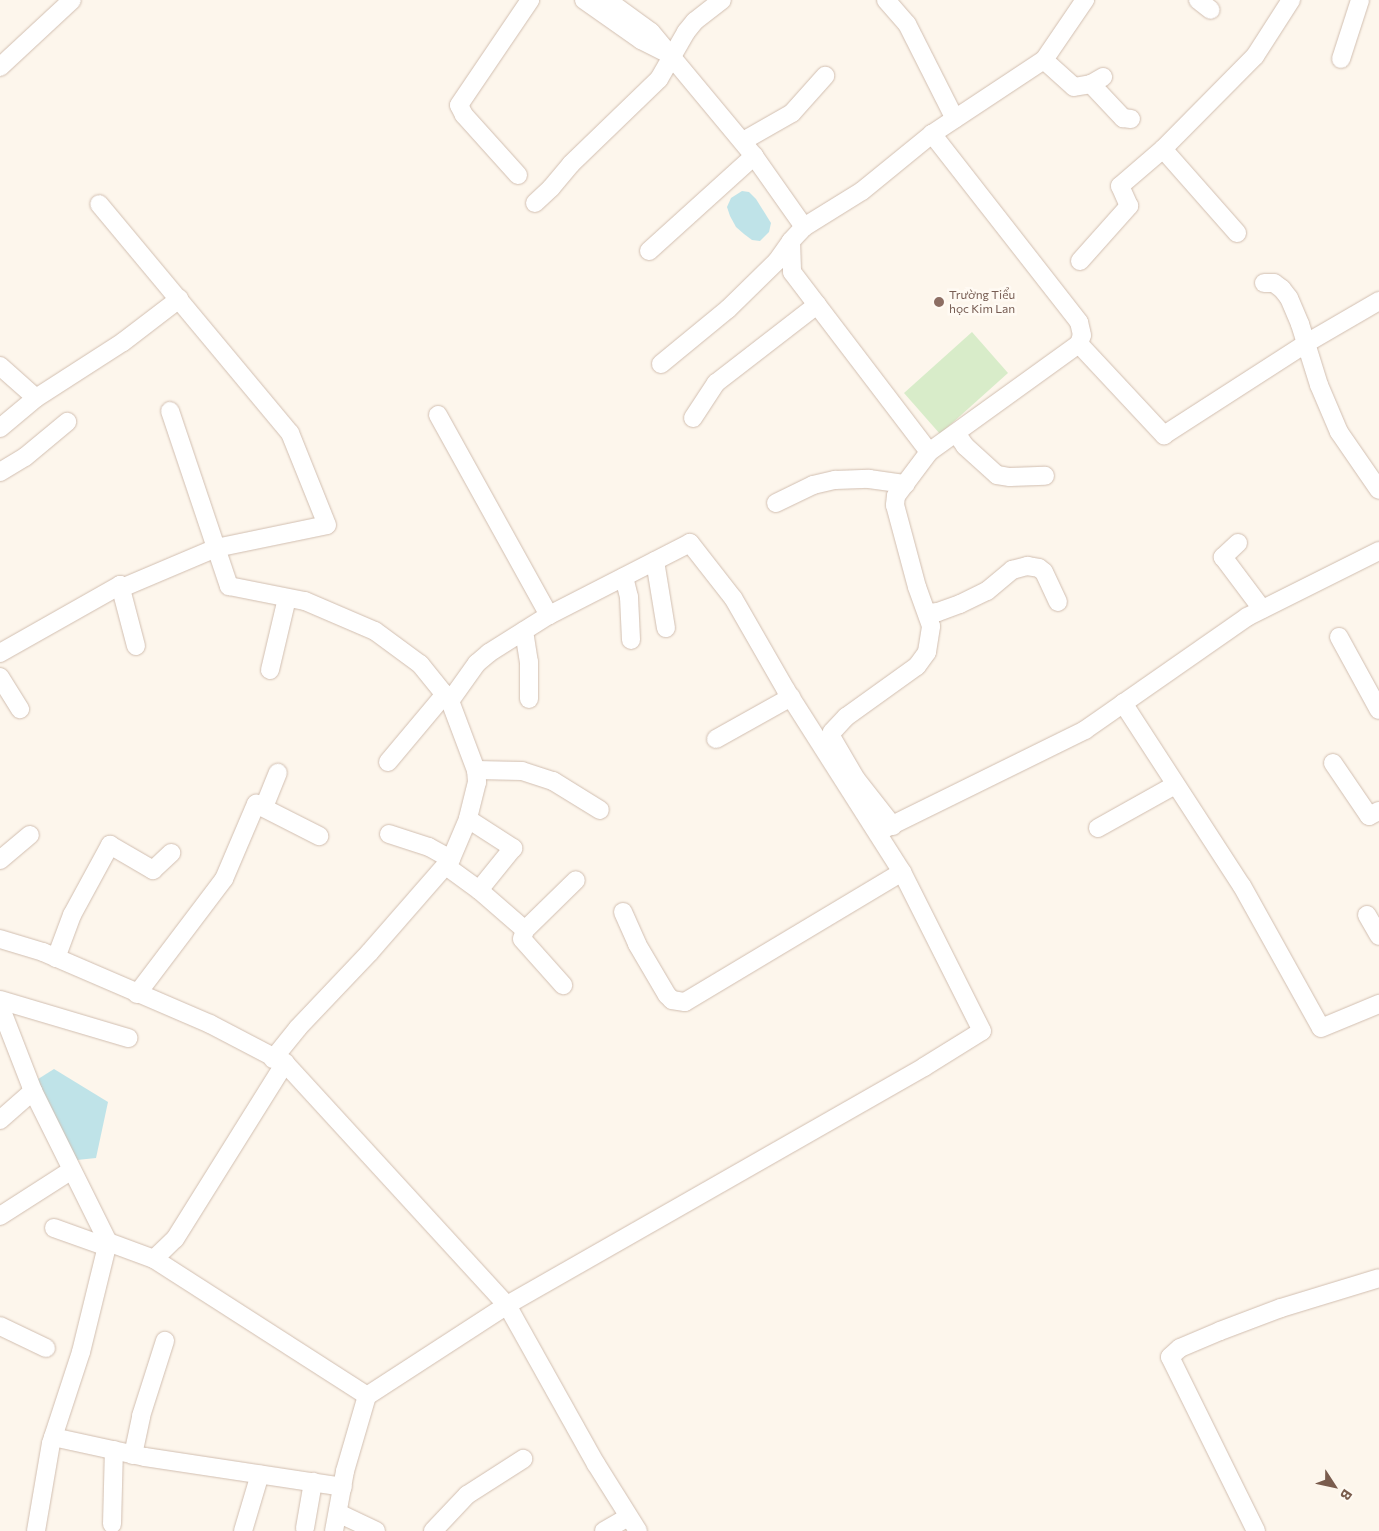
<!DOCTYPE html>
<html>
<head>
<meta charset="utf-8">
<style>
	body { margin:0 }
	#map { position:relative; width:1379px; height:1531px; overflow:hidden; background:#fdf6ec; font-family:Commissioner,sans-serif }
	div>[style] { position:absolute }
	[style*='--x'] { left:calc(var(--x)*1px); top:calc(var(--y)*1px); width:calc(var(--w)*1px); rotate:calc(var(--a)*1deg) }
	.green>* { inset:0; background:#d8ecc9 }
	.water>* { inset:0; background:#bfe3e8 }
	.roads { filter:drop-shadow(0 0 1px #d1beb0) drop-shadow(0 0 1px #d1beb0) }
	.minor>* { height:18px; margin:-9px; padding:0 9px; transform-origin:9px; border-radius:9px; background:#fff }
	.dots>* { width:14px; height:14px; translate:-50% -50%; box-sizing:border-box; border:2px solid #fffaf3; border-radius:50% }
	span { translate:-50% -50%; white-space:nowrap; text-align:center; line-height:1.15; -webkit-text-stroke:5px #fffaf3; paint-order:stroke }
	.education-label { font-size:12px; color:#785e54 }
	.left { translate:0 -50%; text-align:left }
	.north { position:absolute; left:1309px; top:1461px; width:50px; height:50px; -webkit-text-stroke:4px #fffaf3; paint-order:stroke; rotate:125deg; font-size:14px; font-weight:700; line-height:20px; text-align:center; color:#7a5c4d }
	.north::after { content:''; display:block; margin:auto; width:18px; height:22px; background:#7a5c4d; clip-path:polygon(50% 0,100% 100%,50% 72%,0 100%) }
</style>
</head>
<body>
<div id="map">
	<div class="green">
		<div style="clip-path:polygon(972px 332px,1008px 373px,940px 434px,904px 393px)"></div>
	</div>
	<div class="water">
		<div style="clip-path:polygon(742px 191px,749px 192px,756px 199px,771px 223px,769px 232px,760px 241px,752px 240px,744px 234px,736px 227px,730px 216px,727px 207px,731px 198px)"></div>
		<div style="clip-path:polygon(54px 1069px,108px 1102px,96px 1158px,77px 1160px,35px 1081px)"></div>
	</div>
	<div class="roads">
		<div class="minor">
			<div style="--x:584;--y:0;--w:70;--a:35.1"></div>
			<div style="--x:641;--y:40;--w:25;--a:27"></div>
			<div style="--x:607;--y:0;--w:54;--a:36"></div>
			<div style="--x:651;--y:32;--w:161;--a:50.3"></div>
			<div style="--x:754;--y:156;--w:87;--a:54.8"></div>
			<div style="--x:804;--y:227;--w:19;--a:133"></div>
			<div style="--x:791;--y:241;--w:31;--a:88"></div>
			<div style="--x:792;--y:272;--w:226;--a:52.7"></div>
			<div style="--x:929;--y:452;--w:185;--a:-35.8"></div>
			<div style="--x:1079;--y:344;--w:9;--a:-72"></div>
			<div style="--x:1082;--y:335;--w:13;--a:-103"></div>
			<div style="--x:1079;--y:322;--w:239;--a:-128"></div>
			<div style="--x:886;--y:0;--w:32;--a:49"></div>
			<div style="--x:907;--y:24;--w:106;--a:63.2"></div>
			<div style="--x:1198;--y:0;--w:16;--a:38"></div>
			<div style="--x:1341;--y:59;--w:62;--a:-72.1"></div>
			<div style="--x:1044;--y:60;--w:40;--a:42"></div>
			<div style="--x:1074;--y:87;--w:17;--a:-10"></div>
			<div style="--x:1091;--y:84;--w:14;--a:-30"></div>
			<div style="--x:0;--y:67;--w:98;--a:-42.9"></div>
			<div style="--x:1091;--y:84;--w:47;--a:46.7"></div>
			<div style="--x:1123;--y:118;--w:8;--a:7"></div>
			<div style="--x:743;--y:141;--w:56;--a:-29.7"></div>
			<div style="--x:792;--y:113;--w:50;--a:-48.3"></div>
			<div style="--x:1163;--y:149;--w:112;--a:48.6"></div>
			<div style="--x:518;--y:175;--w:81;--a:-132"></div>
			<div style="--x:464;--y:115;--w:11;--a:-117"></div>
			<div style="--x:459;--y:105;--w:127;--a:-55.9"></div>
			<div style="--x:535;--y:203;--w:22;--a:-43"></div>
			<div style="--x:551;--y:188;--w:31;--a:-50"></div>
			<div style="--x:571;--y:164;--w:122;--a:-44"></div>
			<div style="--x:659;--y:79;--w:54;--a:-60.1"></div>
			<div style="--x:686;--y:32;--w:14;--a:-51"></div>
			<div style="--x:695;--y:21;--w:34;--a:-38"></div>
			<div style="--x:804;--y:227;--w:68;--a:-31.8"></div>
			<div style="--x:862;--y:191;--w:90;--a:-39.2"></div>
			<div style="--x:932;--y:134;--w:134;--a:-33.5"></div>
			<div style="--x:1044;--y:60;--w:73;--a:-55.7"></div>
			<div style="--x:649;--y:251;--w:142;--a:-42.1"></div>
			<div style="--x:1080;--y:261;--w:74;--a:-48.3"></div>
			<div style="--x:1129;--y:206;--w:22;--a:-114"></div>
			<div style="--x:1120;--y:186;--w:57;--a:-40.7"></div>
			<div style="--x:1163;--y:149;--w:131;--a:-45.3"></div>
			<div style="--x:1255;--y:56;--w:67;--a:-57.3"></div>
			<div style="--x:1264;--y:283;--w:10;--a:0"></div>
			<div style="--x:1274;--y:283;--w:10;--a:37"></div>
			<div style="--x:1282;--y:289;--w:11;--a:52"></div>
			<div style="--x:1289;--y:298;--w:28;--a:67"></div>
			<div style="--x:1300;--y:324;--w:64;--a:72.7"></div>
			<div style="--x:1319;--y:385;--w:51;--a:66.9"></div>
			<div style="--x:1339;--y:432;--w:70;--a:55.4"></div>
			<div style="--x:1079;--y:344;--w:125;--a:47"></div>
			<div style="--x:1164;--y:435;--w:168;--a:-32.8"></div>
			<div style="--x:1305;--y:344;--w:86;--a:-30.2"></div>
			<div style="--x:661;--y:364;--w:87;--a:-39.4"></div>
			<div style="--x:728;--y:309;--w:69;--a:-44.4"></div>
			<div style="--x:777;--y:261;--w:24;--a:-55"></div>
			<div style="--x:0;--y:366;--w:48;--a:41.6"></div>
			<div style="--x:170;--y:411;--w:185;--a:71.4"></div>
			<div style="--x:229;--y:586;--w:77;--a:11.2"></div>
			<div style="--x:305;--y:601;--w:76;--a:23.2"></div>
			<div style="--x:375;--y:631;--w:56;--a:36.3"></div>
			<div style="--x:420;--y:664;--w:48;--a:51"></div>
			<div style="--x:450;--y:701;--w:74;--a:69.4"></div>
			<div style="--x:476;--y:770;--w:12;--a:85"></div>
			<div style="--x:477;--y:782;--w:38;--a:104"></div>
			<div style="--x:468;--y:819;--w:43;--a:113"></div>
			<div style="--x:451;--y:859;--w:123;--a:131.1"></div>
			<div style="--x:370;--y:952;--w:105;--a:133.5"></div>
			<div style="--x:298;--y:1028;--w:40;--a:129"></div>
			<div style="--x:438;--y:415;--w:229;--a:61"></div>
			<div style="--x:693;--y:418;--w:42;--a:-56.7"></div>
			<div style="--x:716;--y:383;--w:128;--a:-37.7"></div>
			<div style="--x:0;--y:428;--w:47;--a:-39.8"></div>
			<div style="--x:36;--y:398;--w:103;--a:-32.8"></div>
			<div style="--x:123;--y:342;--w:71;--a:-37.5"></div>
			<div style="--x:956;--y:433;--w:16;--a:55"></div>
			<div style="--x:965;--y:446;--w:43;--a:42.2"></div>
			<div style="--x:997;--y:475;--w:13;--a:9"></div>
			<div style="--x:1010;--y:477;--w:35;--a:-2"></div>
			<div style="--x:0;--y:472;--w:29;--a:-31"></div>
			<div style="--x:25;--y:457;--w:55;--a:-39.8"></div>
			<div style="--x:776;--y:503;--w:41;--a:-25.9"></div>
			<div style="--x:813;--y:485;--w:23;--a:-13"></div>
			<div style="--x:835;--y:480;--w:34;--a:-2"></div>
			<div style="--x:869;--y:479;--w:37;--a:8"></div>
			<div style="--x:1238;--y:543;--w:21;--a:137"></div>
			<div style="--x:1223;--y:557;--w:65;--a:53.1"></div>
			<div style="--x:655;--y:561;--w:68;--a:80.7"></div>
			<div style="--x:624;--y:577;--w:21;--a:76"></div>
			<div style="--x:629;--y:597;--w:43;--a:87.3"></div>
			<div style="--x:120;--y:585;--w:63;--a:75.3"></div>
			<div style="--x:928;--y:613;--w:10;--a:-6"></div>
			<div style="--x:938;--y:612;--w:23;--a:-20"></div>
			<div style="--x:960;--y:604;--w:30;--a:-26"></div>
			<div style="--x:987;--y:591;--w:33;--a:-40"></div>
			<div style="--x:1012;--y:570;--w:16;--a:-15"></div>
			<div style="--x:1027;--y:566;--w:12;--a:9"></div>
			<div style="--x:1039;--y:568;--w:6;--a:39"></div>
			<div style="--x:1044;--y:572;--w:33;--a:65"></div>
			<div style="--x:524;--y:631;--w:31;--a:81"></div>
			<div style="--x:529;--y:662;--w:37;--a:90"></div>
			<div style="--x:1339;--y:637;--w:83;--a:61.3"></div>
			<div style="--x:0;--y:653;--w:138;--a:-29.5"></div>
			<div style="--x:120;--y:585;--w:4;--a:27"></div>
			<div style="--x:124;--y:587;--w:100;--a:-23"></div>
			<div style="--x:216;--y:548;--w:113;--a:-11.7"></div>
			<div style="--x:327;--y:525;--w:99;--a:-111.9"></div>
			<div style="--x:290;--y:433;--w:298;--a:-129.8"></div>
			<div style="--x:270;--y:670;--w:74;--a:-76.7"></div>
			<div style="--x:0;--y:677;--w:38;--a:58"></div>
			<div style="--x:1123;--y:703;--w:218;--a:57"></div>
			<div style="--x:1242;--y:886;--w:162;--a:60.9"></div>
			<div style="--x:1321;--y:1028;--w:63;--a:-22.5"></div>
			<div style="--x:716;--y:739;--w:86;--a:-29.2"></div>
			<div style="--x:388;--y:762;--w:89;--a:-50"></div>
			<div style="--x:1333;--y:763;--w:64;--a:55.8"></div>
			<div style="--x:1369;--y:816;--w:11;--a:-27"></div>
			<div style="--x:476;--y:770;--w:46;--a:1.2"></div>
			<div style="--x:522;--y:771;--w:33;--a:18"></div>
			<div style="--x:553;--y:781;--w:55;--a:31.7"></div>
			<div style="--x:264;--y:807;--w:37;--a:-68"></div>
			<div style="--x:468;--y:819;--w:54;--a:32.8"></div>
			<div style="--x:513;--y:848;--w:54;--a:129"></div>
			<div style="--x:893;--y:826;--w:60;--a:-128.2"></div>
			<div style="--x:856;--y:779;--w:48;--a:-120.3"></div>
			<div style="--x:832;--y:738;--w:6;--a:-90"></div>
			<div style="--x:832;--y:732;--w:21;--a:-47"></div>
			<div style="--x:846;--y:717;--w:87;--a:-35.7"></div>
			<div style="--x:917;--y:666;--w:17;--a:-54"></div>
			<div style="--x:927;--y:652;--w:26;--a:-81"></div>
			<div style="--x:931;--y:626;--w:41;--a:-109.7"></div>
			<div style="--x:917;--y:587;--w:85;--a:-105"></div>
			<div style="--x:895;--y:505;--w:9;--a:-84"></div>
			<div style="--x:896;--y:496;--w:55;--a:-53.1"></div>
			<div style="--x:1098;--y:828;--w:88;--a:-29.2"></div>
			<div style="--x:878;--y:832;--w:231;--a:-26.2"></div>
			<div style="--x:1085;--y:730;--w:198;--a:-34.9"></div>
			<div style="--x:1247;--y:617;--w:148;--a:-26.6"></div>
			<div style="--x:389;--y:834;--w:42;--a:18"></div>
			<div style="--x:429;--y:847;--w:25;--a:29"></div>
			<div style="--x:0;--y:860;--w:39;--a:-40"></div>
			<div style="--x:446;--y:866;--w:41;--a:36"></div>
			<div style="--x:479;--y:890;--w:61;--a:41"></div>
			<div style="--x:525;--y:930;--w:71;--a:-44.4"></div>
			<div style="--x:623;--y:912;--w:35;--a:66"></div>
			<div style="--x:637;--y:944;--w:59;--a:59.5"></div>
			<div style="--x:667;--y:995;--w:7;--a:45"></div>
			<div style="--x:672;--y:1000;--w:13;--a:9"></div>
			<div style="--x:685;--y:1002;--w:253;--a:-30.9"></div>
			<div style="--x:1367;--y:915;--w:24;--a:60"></div>
			<div style="--x:525;--y:930;--w:9;--a:108"></div>
			<div style="--x:522;--y:939;--w:62;--a:48.3"></div>
			<div style="--x:0;--y:939;--w:45;--a:16.8"></div>
			<div style="--x:43;--y:952;--w:182;--a:23.3"></div>
			<div style="--x:210;--y:1024;--w:85;--a:27.5"></div>
			<div style="--x:285;--y:1063;--w:328;--a:47.5"></div>
			<div style="--x:507;--y:1305;--w:182;--a:60.8"></div>
			<div style="--x:596;--y:1464;--w:79;--a:57.9"></div>
			<div style="--x:56;--y:958;--w:46;--a:-69.6"></div>
			<div style="--x:72;--y:915;--w:80;--a:-61.5"></div>
			<div style="--x:110;--y:845;--w:50;--a:30.2"></div>
			<div style="--x:153;--y:870;--w:25;--a:-43"></div>
			<div style="--x:137;--y:994;--w:144;--a:-52.9"></div>
			<div style="--x:224;--y:879;--w:82;--a:-66.9"></div>
			<div style="--x:256;--y:804;--w:71;--a:26.9"></div>
			<div style="--x:0;--y:1000;--w:134;--a:16.5"></div>
			<div style="--x:0;--y:1006;--w:91;--a:68.8"></div>
			<div style="--x:33;--y:1091;--w:169;--a:63.6"></div>
			<div style="--x:108;--y:1242;--w:113;--a:103.8"></div>
			<div style="--x:81;--y:1352;--w:96;--a:108.2"></div>
			<div style="--x:51;--y:1443;--w:89;--a:99.7"></div>
			<div style="--x:0;--y:1120;--w:44;--a:-41.3"></div>
			<div style="--x:0;--y:1216;--w:85;--a:-32.6"></div>
			<div style="--x:54;--y:1228;--w:56;--a:19.7"></div>
			<div style="--x:108;--y:1242;--w:49;--a:20.3"></div>
			<div style="--x:154;--y:1259;--w:29;--a:-44"></div>
			<div style="--x:175;--y:1239;--w:208;--a:-58"></div>
			<div style="--x:154;--y:1259;--w:253;--a:32.7"></div>
			<div style="--x:0;--y:1326;--w:51;--a:25.6"></div>
			<div style="--x:53;--y:1437;--w:94;--a:12.3"></div>
			<div style="--x:145;--y:1457;--w:200;--a:8.6"></div>
			<div style="--x:133;--y:1455;--w:40;--a:-78"></div>
			<div style="--x:141;--y:1416;--w:79;--a:-72.3"></div>
			<div style="--x:338;--y:1513;--w:42;--a:25.3"></div>
			<div style="--x:112;--y:1524;--w:74;--a:-88.5"></div>
			<div style="--x:305;--y:1528;--w:47;--a:-80.1"></div>
			<div style="--x:243;--y:1531;--w:59;--a:-73.4"></div>
			<div style="--x:334;--y:1531;--w:61;--a:-79.6"></div>
			<div style="--x:345;--y:1471;--w:78;--a:-73.7"></div>
			<div style="--x:367;--y:1396;--w:167;--a:-33"></div>
			<div style="--x:507;--y:1305;--w:480;--a:-29.7"></div>
			<div style="--x:924;--y:1067;--w:68;--a:-31.8"></div>
			<div style="--x:982;--y:1031;--w:178;--a:-116.7"></div>
			<div style="--x:902;--y:872;--w:216;--a:-122.5"></div>
			<div style="--x:786;--y:690;--w:106;--a:-119.9"></div>
			<div style="--x:733;--y:598;--w:70;--a:-128"></div>
			<div style="--x:690;--y:543;--w:158;--a:152.9"></div>
			<div style="--x:549;--y:615;--w:71;--a:147.7"></div>
			<div style="--x:489;--y:653;--w:16;--a:140"></div>
			<div style="--x:477;--y:663;--w:47;--a:125.4"></div>
			<div style="--x:433;--y:1531;--w:50;--a:-46.6"></div>
			<div style="--x:467;--y:1495;--w:67;--a:-32.7"></div>
			<div style="--x:604;--y:1531;--w:28;--a:-30"></div>
			<div style="--x:1256;--y:1531;--w:194;--a:-116.3"></div>
			<div style="--x:1170;--y:1357;--w:13;--a:-42"></div>
			<div style="--x:1180;--y:1348;--w:43;--a:-23"></div>
			<div style="--x:1220;--y:1331;--w:65;--a:-20.7"></div>
			<div style="--x:1281;--y:1308;--w:102;--a:-17"></div>
		</div>
	</div>
	<div class="dots">
		<div style="left:939px;top:302px;background:#8d6e63"></div>
	</div>
	<div class="education-label">
		<span class="left" style="left:949px;top:302px">Trường Tiểu<br>học Kim Lan</span>
	</div>
	<div class="north">B</div>
</div>
</body>
</html>
